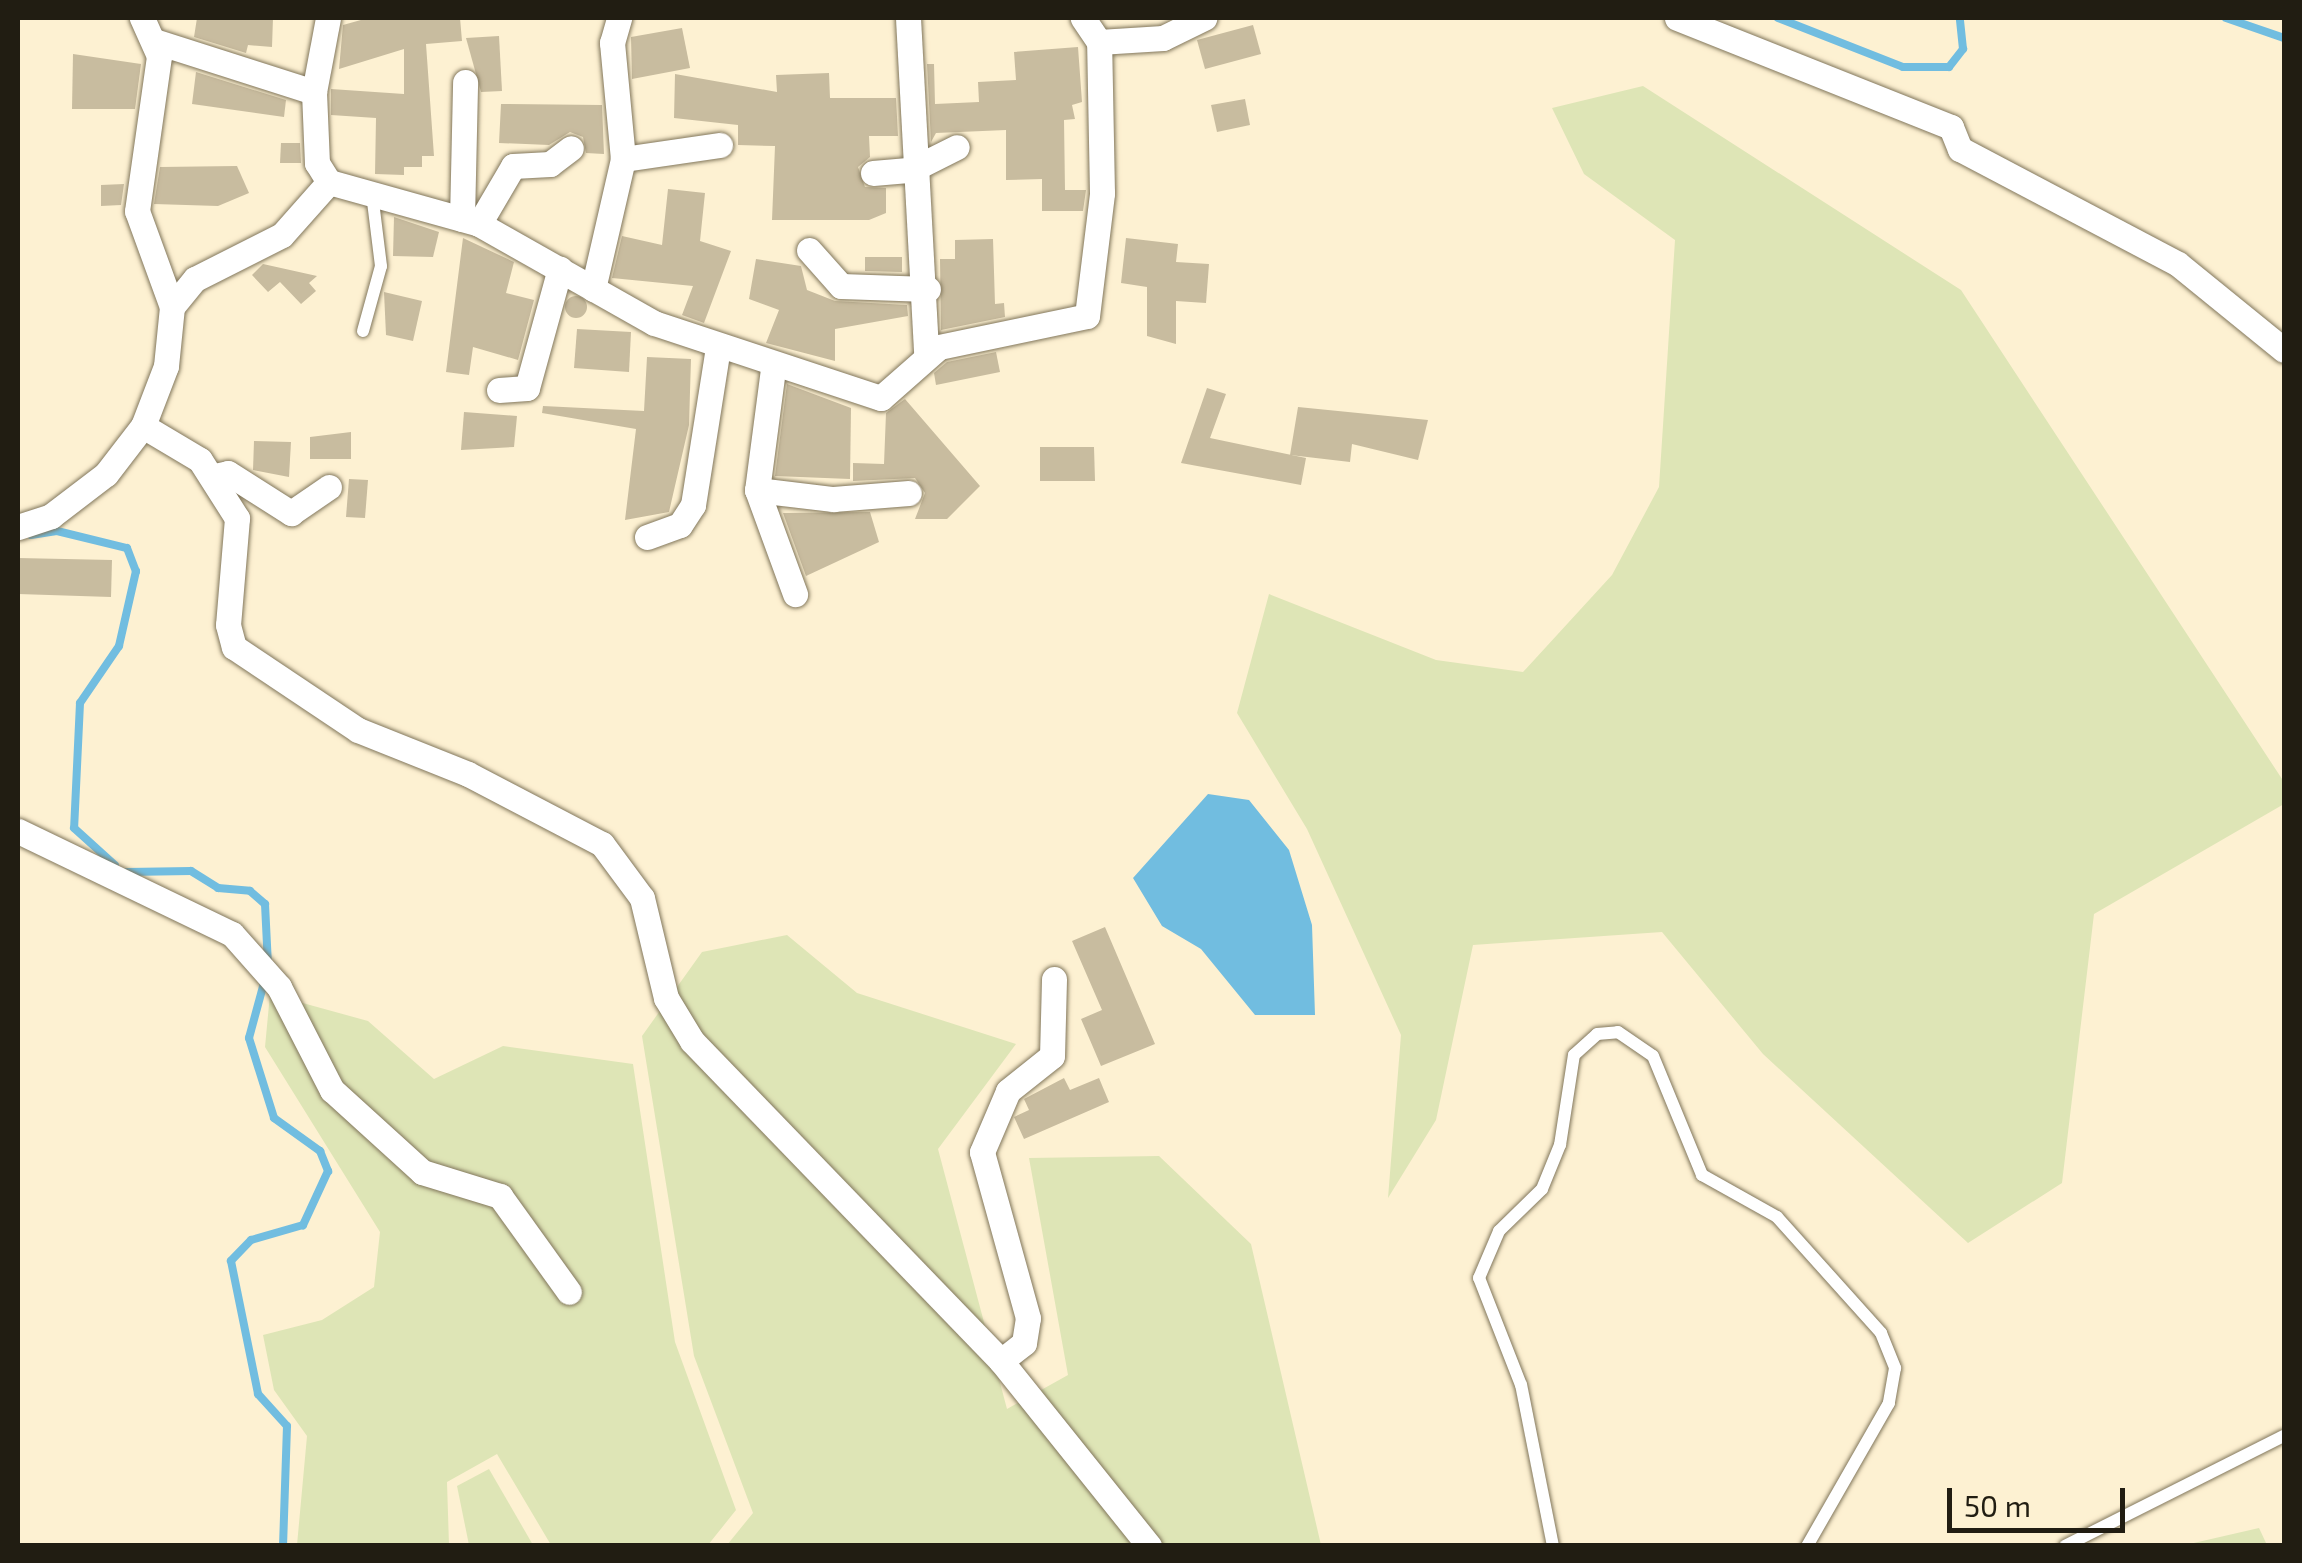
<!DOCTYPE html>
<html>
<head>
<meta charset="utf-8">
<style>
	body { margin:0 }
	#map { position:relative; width:2302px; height:1563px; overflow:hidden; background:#fdf1d2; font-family:"Exo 2",sans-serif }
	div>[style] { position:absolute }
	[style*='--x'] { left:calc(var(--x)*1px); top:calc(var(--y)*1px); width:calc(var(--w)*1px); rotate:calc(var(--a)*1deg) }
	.green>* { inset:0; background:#dee5b6 }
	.water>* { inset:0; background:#71bde0 }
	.stream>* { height:8px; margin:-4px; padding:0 4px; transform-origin:4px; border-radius:4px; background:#71bde0 }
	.building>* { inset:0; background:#c8bc9f }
	.round { border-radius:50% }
	.roads { filter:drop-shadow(0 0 2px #81765b) drop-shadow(0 0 2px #81765b) }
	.lane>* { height:12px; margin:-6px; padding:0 6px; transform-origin:6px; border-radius:6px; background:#fff }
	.street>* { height:25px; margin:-12.5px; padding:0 12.5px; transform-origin:12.5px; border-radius:12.5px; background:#fff }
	span { translate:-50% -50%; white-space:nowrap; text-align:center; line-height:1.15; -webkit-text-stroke:8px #fdf1d2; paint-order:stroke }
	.frame { position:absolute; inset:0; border:20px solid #211d12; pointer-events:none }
	.scale { position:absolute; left:1947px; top:1488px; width:178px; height:45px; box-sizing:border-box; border:5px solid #211d12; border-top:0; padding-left:12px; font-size:30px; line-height:35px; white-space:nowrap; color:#211d12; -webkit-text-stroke:8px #fdf1d2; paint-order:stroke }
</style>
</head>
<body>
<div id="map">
	<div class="green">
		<div style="clip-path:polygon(1643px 86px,1961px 290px,2284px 782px,2284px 804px,2094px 914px,2062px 1183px,1968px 1243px,1763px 1054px,1662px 932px,1473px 945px,1436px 1120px,1388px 1198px,1401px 1035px,1307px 829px,1237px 713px,1269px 594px,1436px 660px,1523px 672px,1612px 575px,1659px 487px,1675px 240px,1584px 174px,1552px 108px)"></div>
		<div style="clip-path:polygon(787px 935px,857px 993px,1016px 1044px,938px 1149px,1007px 1409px,1068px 1375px,1029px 1158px,1159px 1156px,1251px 1244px,1321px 1545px,727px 1545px,753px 1513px,694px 1356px,642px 1036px,702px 952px)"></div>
		<div style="clip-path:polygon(270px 994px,368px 1021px,434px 1079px,503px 1046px,633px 1064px,675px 1342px,736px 1510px,708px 1545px,551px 1545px,497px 1454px,447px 1482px,449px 1545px,297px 1545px,307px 1436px,274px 1390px,263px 1335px,322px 1320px,374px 1287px,380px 1232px,265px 1047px)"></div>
		<div style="clip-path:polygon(489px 1469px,533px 1545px,469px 1545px,457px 1486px)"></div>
		<div style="clip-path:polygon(2259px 1528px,2267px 1545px,2185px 1545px)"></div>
	</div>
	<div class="water">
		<div style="clip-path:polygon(1208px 794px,1249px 800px,1289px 850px,1312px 925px,1315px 1015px,1255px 1015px,1201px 949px,1162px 926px,1133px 878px)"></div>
	</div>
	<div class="stream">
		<div style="--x:1778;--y:18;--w:134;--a:21.4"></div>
		<div style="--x:1903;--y:67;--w:46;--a:0"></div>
		<div style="--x:1949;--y:67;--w:23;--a:-52"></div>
		<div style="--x:1963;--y:49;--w:31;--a:-96"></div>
		<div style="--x:2226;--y:18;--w:61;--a:19"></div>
		<div style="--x:31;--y:535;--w:26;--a:-9"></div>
		<div style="--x:57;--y:531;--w:72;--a:13.7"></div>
		<div style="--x:127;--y:548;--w:25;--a:69"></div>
		<div style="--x:136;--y:571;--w:77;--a:102.8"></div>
		<div style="--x:119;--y:646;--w:69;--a:124.4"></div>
		<div style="--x:80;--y:703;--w:125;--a:92.7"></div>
		<div style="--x:74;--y:828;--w:55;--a:42.1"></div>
		<div style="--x:127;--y:872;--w:64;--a:-0.9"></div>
		<div style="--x:191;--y:871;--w:32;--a:32"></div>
		<div style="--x:218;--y:888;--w:32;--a:5"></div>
		<div style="--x:250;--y:891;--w:20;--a:41"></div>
		<div style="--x:265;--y:904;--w:62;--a:87.2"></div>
		<div style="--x:265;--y:979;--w:61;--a:105.2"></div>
		<div style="--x:249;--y:1038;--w:84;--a:72.6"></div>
		<div style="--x:274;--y:1118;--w:57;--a:35.7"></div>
		<div style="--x:320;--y:1151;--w:22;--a:68"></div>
		<div style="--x:328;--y:1171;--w:60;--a:114.8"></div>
		<div style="--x:303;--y:1225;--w:54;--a:163.9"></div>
		<div style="--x:251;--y:1240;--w:29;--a:134"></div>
		<div style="--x:231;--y:1261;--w:136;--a:78.5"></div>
		<div style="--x:258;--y:1394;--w:43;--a:47.8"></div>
		<div style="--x:287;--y:1426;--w:120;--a:91.9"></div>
	</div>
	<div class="building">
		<div style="clip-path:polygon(197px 18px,273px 18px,272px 47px,248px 45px,246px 53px,194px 37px)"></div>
		<div style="clip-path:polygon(368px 18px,460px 18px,462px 41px,426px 44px,434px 156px,422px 156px,422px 167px,404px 167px,404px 175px,375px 174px,376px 118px,331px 115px,331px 89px,404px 94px,404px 49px,339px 69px,343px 25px)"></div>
		<div style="clip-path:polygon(1253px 25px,1261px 54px,1205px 69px,1197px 40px)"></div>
		<div style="clip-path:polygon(682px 28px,690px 68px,632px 79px,631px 37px)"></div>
		<div style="clip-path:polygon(499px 36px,502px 91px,481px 92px,466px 38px)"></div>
		<div style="clip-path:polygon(1078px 47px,1082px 102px,1072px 105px,1075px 119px,1064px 120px,1065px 190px,1086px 190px,1083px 211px,1042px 211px,1042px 179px,1006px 180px,1006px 130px,936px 133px,931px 142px,927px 64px,934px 64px,935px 104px,979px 102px,978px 82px,1016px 80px,1014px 52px)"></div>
		<div style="clip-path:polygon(73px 54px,141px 64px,135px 109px,72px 109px)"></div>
		<div style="clip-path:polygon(196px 72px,286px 100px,284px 117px,192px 104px)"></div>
		<div style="clip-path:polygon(829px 73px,830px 98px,896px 98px,898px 136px,869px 136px,870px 157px,858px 167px,865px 187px,886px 188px,886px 213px,869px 220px,772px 220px,775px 146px,738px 145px,738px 125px,674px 118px,675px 74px,777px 92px,776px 75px)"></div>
		<div style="clip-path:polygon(1245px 99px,1250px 125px,1217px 132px,1211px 105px)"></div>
		<div style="clip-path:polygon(501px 104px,602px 105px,604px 154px,586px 153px,583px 137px,570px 132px,549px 145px,499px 143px)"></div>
		<div style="clip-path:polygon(281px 143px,300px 143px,301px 163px,280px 163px)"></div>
		<div style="clip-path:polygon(237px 166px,249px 193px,218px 206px,154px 204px,160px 167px)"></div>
		<div style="clip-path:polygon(124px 184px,121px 205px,101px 206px,101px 185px)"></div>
		<div style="clip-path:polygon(668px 189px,705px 193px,700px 241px,731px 251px,704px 323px,682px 315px,693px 286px,612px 278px,622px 236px,662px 245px)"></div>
		<div style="clip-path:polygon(394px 217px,439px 232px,433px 257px,393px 256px)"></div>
		<div style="clip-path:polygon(463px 238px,514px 262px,506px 293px,534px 300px,518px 360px,473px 347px,469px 375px,446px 372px)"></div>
		<div style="clip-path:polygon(1126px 238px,1178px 244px,1176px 262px,1209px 264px,1206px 303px,1176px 301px,1176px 344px,1147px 336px,1147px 287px,1121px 283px)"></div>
		<div style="clip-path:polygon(993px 239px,995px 304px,1004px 303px,1005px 317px,941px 330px,940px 259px,955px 259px,955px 240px)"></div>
		<div style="clip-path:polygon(865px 257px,902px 257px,902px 272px,865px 271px)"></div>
		<div style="clip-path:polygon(756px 259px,801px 266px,807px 290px,835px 301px,907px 305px,908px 316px,835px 329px,835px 361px,766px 343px,779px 310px,749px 299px)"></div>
		<div style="clip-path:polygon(263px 264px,317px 276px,309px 283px,316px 291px,301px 304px,280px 282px,268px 292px,252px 275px)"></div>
		<div style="clip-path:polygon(384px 292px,422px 301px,413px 341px,386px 335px)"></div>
		<div class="round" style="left:565px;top:296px;width:22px;height:22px"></div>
		<div style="clip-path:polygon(577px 329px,631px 332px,629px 372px,574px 368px)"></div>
		<div style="clip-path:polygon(996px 352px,1000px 372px,936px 385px,934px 373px,947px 362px)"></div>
		<div style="clip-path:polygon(647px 357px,691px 359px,689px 425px,669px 512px,625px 520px,636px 429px,542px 413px,543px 406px,644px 411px)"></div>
		<div style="clip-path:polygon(787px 384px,851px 408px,850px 479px,775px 476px)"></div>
		<div style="clip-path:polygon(1207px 388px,1226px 394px,1210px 438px,1306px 458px,1301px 485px,1181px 463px)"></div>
		<div style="clip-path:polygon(905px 399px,980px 486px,947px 519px,915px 519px,925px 493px,915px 478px,853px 481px,853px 463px,884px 464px,886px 413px)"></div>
		<div style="clip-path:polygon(1298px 407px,1428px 420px,1418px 460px,1352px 444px,1350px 462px,1290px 455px)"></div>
		<div style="clip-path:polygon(464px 412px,517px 416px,514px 447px,461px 450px)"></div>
		<div style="clip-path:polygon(351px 432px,351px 459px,310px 459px,310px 437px)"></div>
		<div style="clip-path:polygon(254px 441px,291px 442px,289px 477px,253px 470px)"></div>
		<div style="clip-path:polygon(1040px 447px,1094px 447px,1095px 481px,1040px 481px)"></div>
		<div style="clip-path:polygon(349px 479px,368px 480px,365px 518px,346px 517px)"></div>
		<div style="clip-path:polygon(870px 512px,879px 542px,806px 576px,783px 513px)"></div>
		<div style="clip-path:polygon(18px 558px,112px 560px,111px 597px,18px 594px)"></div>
		<div style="clip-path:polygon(1105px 927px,1155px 1044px,1101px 1066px,1081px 1019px,1102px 1010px,1072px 941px)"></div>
		<div style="clip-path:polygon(1064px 1078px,1070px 1090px,1099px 1078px,1109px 1102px,1024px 1139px,1014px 1117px,1029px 1110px,1024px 1099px)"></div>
	</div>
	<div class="roads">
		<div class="lane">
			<div style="--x:363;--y:331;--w:67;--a:-74.5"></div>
			<div style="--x:381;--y:266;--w:73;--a:-97.1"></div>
			<div style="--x:1553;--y:1546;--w:164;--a:-101.2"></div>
			<div style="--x:1521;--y:1385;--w:115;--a:-111.4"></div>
			<div style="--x:1479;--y:1278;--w:51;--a:-66.9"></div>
			<div style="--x:1499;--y:1231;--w:60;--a:-44.3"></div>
			<div style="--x:1542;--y:1189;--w:48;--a:-67.8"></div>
			<div style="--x:1560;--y:1145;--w:91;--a:-81.2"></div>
			<div style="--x:1574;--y:1055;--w:31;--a:-42"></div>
			<div style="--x:1597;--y:1034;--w:21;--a:-5"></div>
			<div style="--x:1618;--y:1032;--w:42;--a:34.4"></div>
			<div style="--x:1653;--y:1056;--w:129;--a:67.6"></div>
			<div style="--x:1702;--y:1175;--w:86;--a:29.2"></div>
			<div style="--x:1777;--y:1217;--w:156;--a:48.1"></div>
			<div style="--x:1881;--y:1333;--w:38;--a:68"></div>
			<div style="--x:1895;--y:1368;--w:36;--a:100"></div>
			<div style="--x:1889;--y:1403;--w:165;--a:119.8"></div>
			<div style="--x:2065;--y:1546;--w:245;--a:-26.7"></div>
		</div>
		<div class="street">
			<div style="--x:328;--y:18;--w:75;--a:100.7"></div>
			<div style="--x:314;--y:92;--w:71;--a:87.6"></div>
			<div style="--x:317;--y:163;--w:22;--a:58"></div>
			<div style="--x:908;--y:18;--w:335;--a:86.9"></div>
			<div style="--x:1677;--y:18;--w:295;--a:21.7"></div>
			<div style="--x:1951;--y:127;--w:24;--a:68"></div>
			<div style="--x:1960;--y:149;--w:246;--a:27.8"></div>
			<div style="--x:2178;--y:264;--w:136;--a:39.1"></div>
			<div style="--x:154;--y:41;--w:168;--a:17.7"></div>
			<div style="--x:1099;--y:42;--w:64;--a:-3.6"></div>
			<div style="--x:1163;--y:38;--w:46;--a:-26"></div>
			<div style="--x:623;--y:159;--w:98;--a:-8.2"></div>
			<div style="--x:873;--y:173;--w:38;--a:-5"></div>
			<div style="--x:911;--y:170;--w:51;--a:-26.6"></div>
			<div style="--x:462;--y:219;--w:137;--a:-88.7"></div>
			<div style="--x:479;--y:224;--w:67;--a:-59.6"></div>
			<div style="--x:513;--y:166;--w:37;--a:-3"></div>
			<div style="--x:550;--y:164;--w:26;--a:-37"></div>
			<div style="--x:809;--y:250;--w:48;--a:48.4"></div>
			<div style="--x:841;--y:286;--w:87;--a:2"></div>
			<div style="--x:593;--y:289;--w:133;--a:-77"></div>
			<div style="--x:623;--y:159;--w:117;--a:-95.4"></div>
			<div style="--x:612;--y:43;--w:26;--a:-74"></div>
			<div style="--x:172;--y:307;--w:36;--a:-51"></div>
			<div style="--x:195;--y:279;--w:97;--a:-26.8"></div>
			<div style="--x:282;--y:235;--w:71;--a:-48.4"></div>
			<div style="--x:329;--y:182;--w:156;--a:15.6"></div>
			<div style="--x:479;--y:224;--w:201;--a:29.5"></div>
			<div style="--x:654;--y:323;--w:239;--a:18.3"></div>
			<div style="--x:881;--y:398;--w:77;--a:-41.3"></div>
			<div style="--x:939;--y:347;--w:151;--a:-11.8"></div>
			<div style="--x:1087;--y:316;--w:124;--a:-83"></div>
			<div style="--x:1102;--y:193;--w:151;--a:-91.1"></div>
			<div style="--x:1099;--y:42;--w:29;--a:-124"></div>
			<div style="--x:773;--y:369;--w:122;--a:97.5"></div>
			<div style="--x:757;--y:490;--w:111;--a:69.9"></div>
			<div style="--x:499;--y:390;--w:28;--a:-4"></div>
			<div style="--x:527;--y:388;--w:124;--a:-74.6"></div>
			<div style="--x:143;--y:426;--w:66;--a:30.8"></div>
			<div style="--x:200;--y:460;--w:69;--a:57.5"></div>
			<div style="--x:237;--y:518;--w:107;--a:94.8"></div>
			<div style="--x:228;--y:625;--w:23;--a:75"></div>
			<div style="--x:234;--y:647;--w:149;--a:33.8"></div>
			<div style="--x:358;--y:730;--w:118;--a:21.8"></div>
			<div style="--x:468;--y:774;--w:151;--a:27.6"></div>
			<div style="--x:602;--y:844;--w:67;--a:53.5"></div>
			<div style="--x:642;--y:898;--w:103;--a:76.5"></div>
			<div style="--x:666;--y:998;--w:50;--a:58.8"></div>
			<div style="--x:692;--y:1041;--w:445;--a:46"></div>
			<div style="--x:1001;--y:1361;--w:237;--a:51.3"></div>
			<div style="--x:215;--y:476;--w:13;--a:-13"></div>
			<div style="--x:228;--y:473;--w:75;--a:32.4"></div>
			<div style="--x:291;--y:513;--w:46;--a:-34.4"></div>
			<div style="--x:757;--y:490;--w:77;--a:6.8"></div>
			<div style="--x:833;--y:499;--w:76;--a:-4.5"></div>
			<div style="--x:18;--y:527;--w:35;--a:-18"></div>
			<div style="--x:51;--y:516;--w:69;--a:-37.4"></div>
			<div style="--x:106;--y:474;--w:61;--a:-52.4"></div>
			<div style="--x:143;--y:426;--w:64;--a:-69"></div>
			<div style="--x:166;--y:366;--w:59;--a:-84.2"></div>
			<div style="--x:172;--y:307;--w:102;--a:-110"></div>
			<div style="--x:137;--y:211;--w:157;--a:-81.9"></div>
			<div style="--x:159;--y:56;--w:42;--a:-114.1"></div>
			<div style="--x:647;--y:537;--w:35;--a:-20"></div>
			<div style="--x:680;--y:525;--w:24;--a:-57"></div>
			<div style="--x:693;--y:505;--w:159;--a:-81"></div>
			<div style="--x:18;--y:831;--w:237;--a:25.7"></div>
			<div style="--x:232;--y:934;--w:71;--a:48.4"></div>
			<div style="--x:279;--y:987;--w:116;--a:62.8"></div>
			<div style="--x:332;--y:1090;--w:122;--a:42.3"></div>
			<div style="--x:422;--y:1172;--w:82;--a:17.1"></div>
			<div style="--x:500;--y:1196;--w:118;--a:54.3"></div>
			<div style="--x:1001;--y:1361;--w:29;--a:-38"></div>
			<div style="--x:1024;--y:1343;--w:25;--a:-81"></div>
			<div style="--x:1028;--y:1318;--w:172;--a:-105.5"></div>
			<div style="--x:982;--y:1152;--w:66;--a:-66.9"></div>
			<div style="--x:1008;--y:1091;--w:56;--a:-38.5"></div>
			<div style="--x:1052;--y:1056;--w:77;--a:-88.5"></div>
		</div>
	</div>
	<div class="frame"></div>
	<div class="scale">50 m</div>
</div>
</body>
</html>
